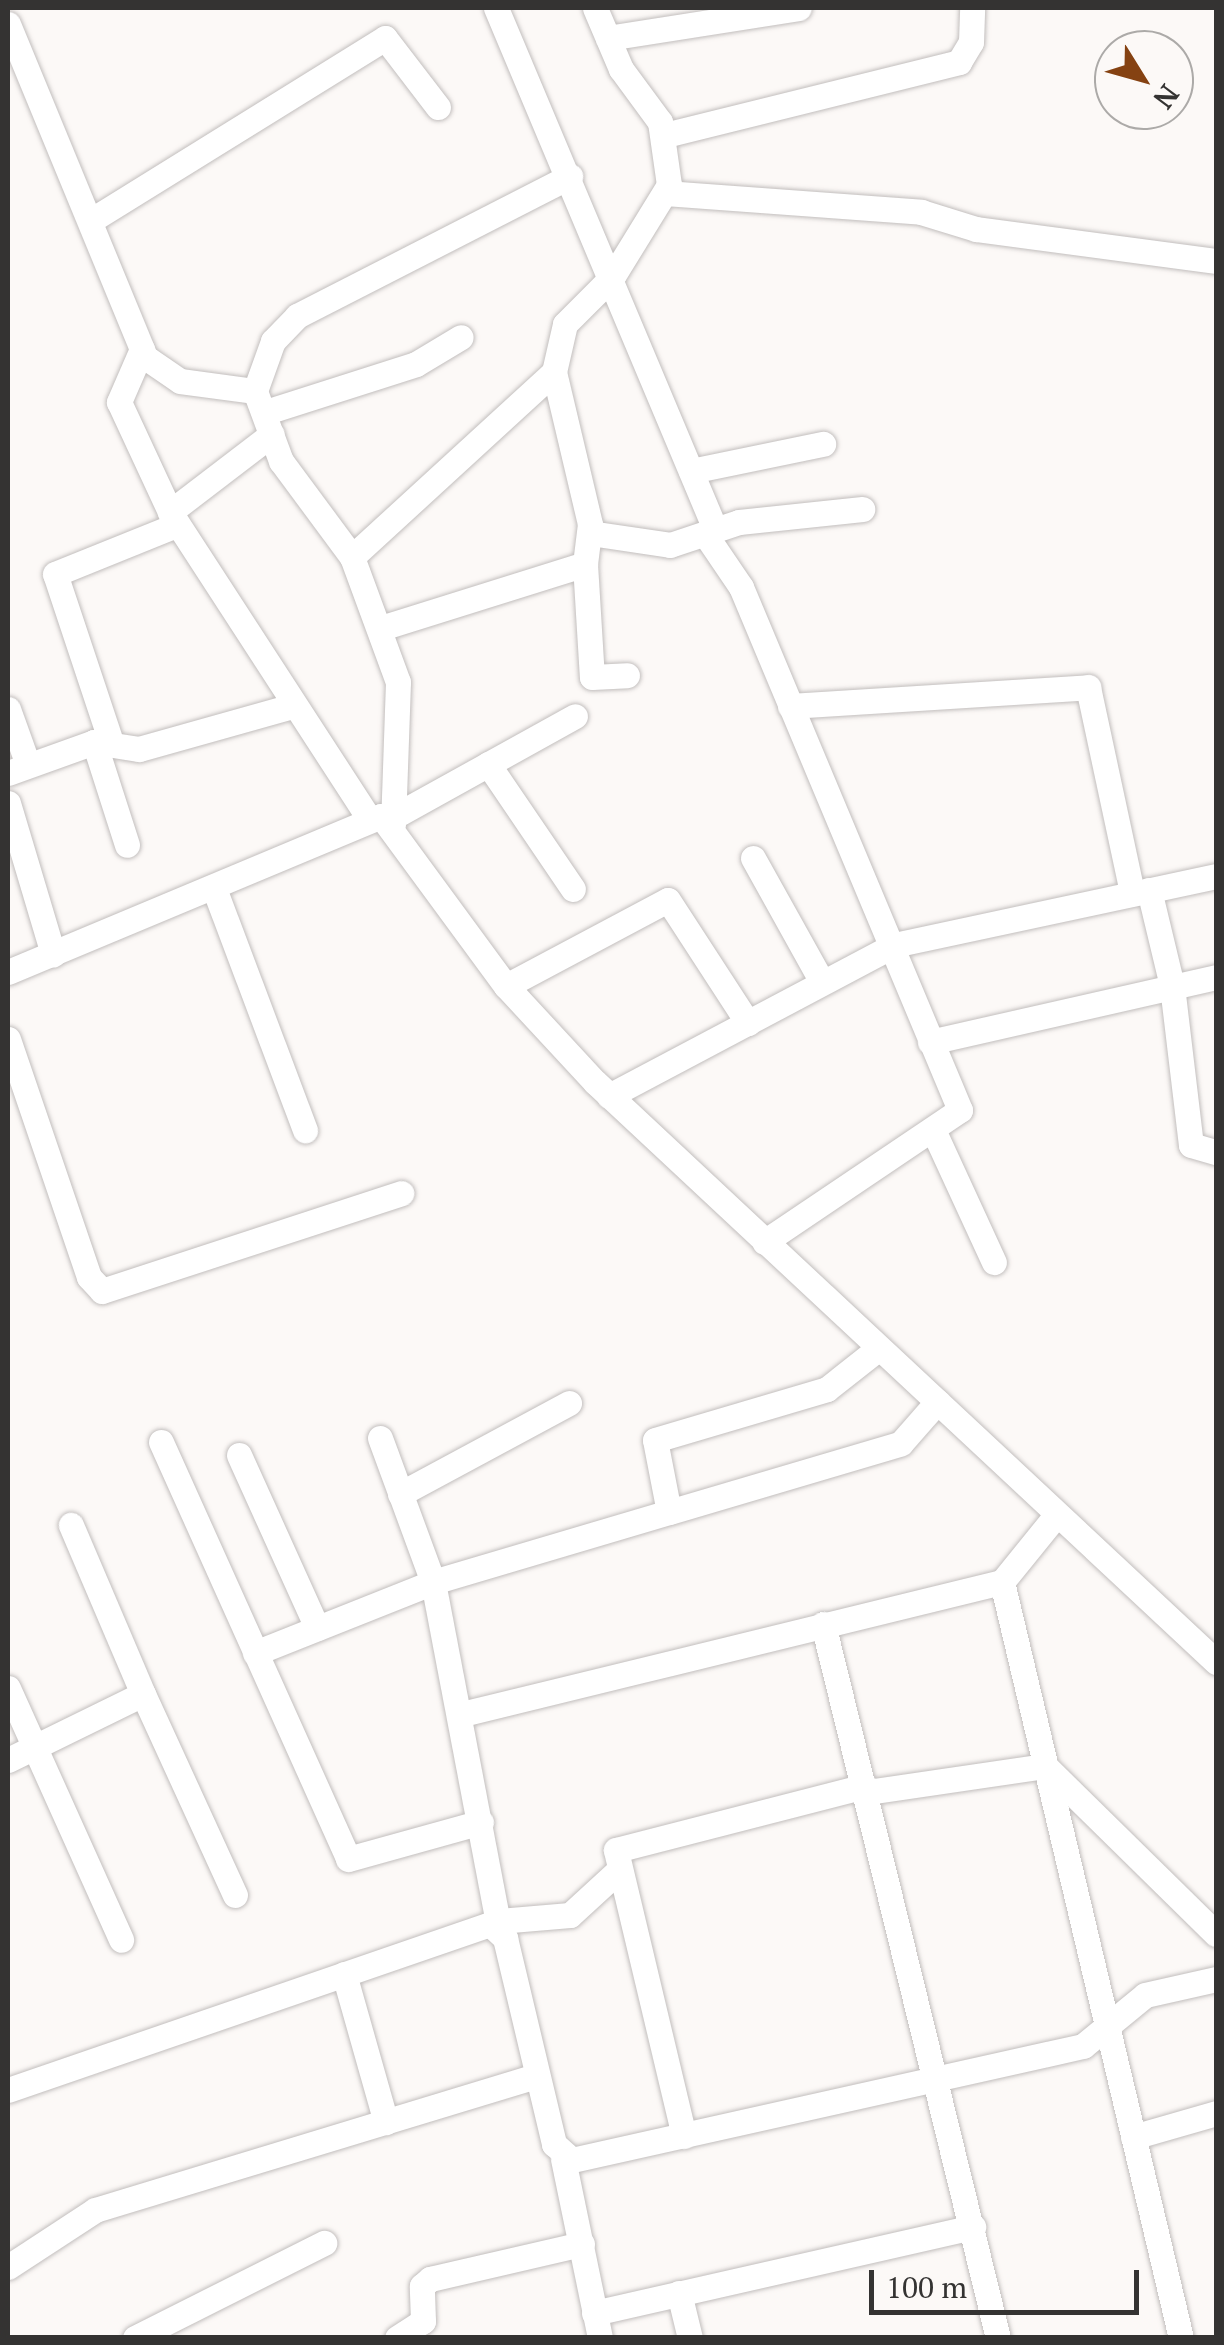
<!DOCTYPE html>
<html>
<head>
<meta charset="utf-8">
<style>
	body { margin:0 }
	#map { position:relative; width:1224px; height:2345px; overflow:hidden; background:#fcf9f7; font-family:"PT Serif",serif }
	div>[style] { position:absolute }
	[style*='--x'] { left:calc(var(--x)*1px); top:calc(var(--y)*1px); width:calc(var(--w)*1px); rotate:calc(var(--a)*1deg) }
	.roads { filter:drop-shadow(0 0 2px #c2bebd) drop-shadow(0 0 2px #c2bebd) }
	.minor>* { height:25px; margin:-12.5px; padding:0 12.5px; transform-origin:12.5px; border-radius:12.5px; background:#fff }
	span { translate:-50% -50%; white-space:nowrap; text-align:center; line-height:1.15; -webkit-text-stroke:10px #fcf9f7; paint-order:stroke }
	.frame { position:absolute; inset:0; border:10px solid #343332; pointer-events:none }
	.north { position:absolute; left:1094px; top:30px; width:100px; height:100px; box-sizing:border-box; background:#fcf9f7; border:2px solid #acaaa8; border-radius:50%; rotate:127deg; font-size:28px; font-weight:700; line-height:40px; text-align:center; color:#343332 }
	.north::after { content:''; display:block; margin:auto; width:35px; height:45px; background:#854212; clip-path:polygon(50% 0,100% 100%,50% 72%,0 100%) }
	.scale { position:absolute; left:869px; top:2270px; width:270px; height:45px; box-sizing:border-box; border:5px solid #343332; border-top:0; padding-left:12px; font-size:30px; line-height:35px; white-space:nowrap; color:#343332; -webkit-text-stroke:8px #fcf9f7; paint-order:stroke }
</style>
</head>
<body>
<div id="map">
	<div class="roads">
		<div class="minor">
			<div style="--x:496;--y:8;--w:565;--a:67.2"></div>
			<div style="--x:8;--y:24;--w:360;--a:67.6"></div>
			<div style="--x:145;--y:357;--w:42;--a:34.4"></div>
			<div style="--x:180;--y:381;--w:76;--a:7.6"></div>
			<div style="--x:255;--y:391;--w:75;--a:69.6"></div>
			<div style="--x:281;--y:461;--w:119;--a:53.5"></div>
			<div style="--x:352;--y:557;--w:133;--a:69.8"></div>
			<div style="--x:398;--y:682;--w:142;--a:92"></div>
			<div style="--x:608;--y:38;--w:193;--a:-8.9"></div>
			<div style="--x:665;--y:135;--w:303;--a:-13.9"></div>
			<div style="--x:959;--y:62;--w:23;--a:-59"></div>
			<div style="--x:971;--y:42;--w:34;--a:-88"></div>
			<div style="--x:665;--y:193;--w:257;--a:4.2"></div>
			<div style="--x:921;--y:212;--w:58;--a:17.2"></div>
			<div style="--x:976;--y:229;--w:242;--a:7.6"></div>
			<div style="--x:90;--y:221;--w:347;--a:-31.8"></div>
			<div style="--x:385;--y:38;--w:87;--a:52.5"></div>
			<div style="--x:142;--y:349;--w:58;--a:113.5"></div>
			<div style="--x:119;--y:402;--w:121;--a:65.1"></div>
			<div style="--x:170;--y:512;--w:366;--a:57"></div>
			<div style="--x:255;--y:391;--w:53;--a:-70.2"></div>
			<div style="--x:273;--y:341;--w:35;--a:-46"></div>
			<div style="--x:297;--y:316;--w:307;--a:-27.1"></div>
			<div style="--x:266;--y:412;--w:157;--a:-17.7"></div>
			<div style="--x:416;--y:364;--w:52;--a:-31"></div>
			<div style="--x:691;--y:471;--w:135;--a:-11.6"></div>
			<div style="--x:170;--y:512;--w:128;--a:-37.4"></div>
			<div style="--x:590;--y:533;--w:81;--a:8.5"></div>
			<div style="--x:670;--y:545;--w:73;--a:-18.4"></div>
			<div style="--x:739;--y:522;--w:124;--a:-6"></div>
			<div style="--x:705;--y:534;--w:64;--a:55.8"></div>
			<div style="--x:741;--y:587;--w:567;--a:67.28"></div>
			<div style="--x:960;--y:1110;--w:236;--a:146"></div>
			<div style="--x:352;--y:557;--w:274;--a:-42.5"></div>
			<div style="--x:554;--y:372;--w:49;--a:-77.1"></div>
			<div style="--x:565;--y:324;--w:68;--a:-45"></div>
			<div style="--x:613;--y:276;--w:107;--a:-58.4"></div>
			<div style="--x:669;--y:185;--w:64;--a:-98.1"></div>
			<div style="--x:660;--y:122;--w:66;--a:-126.3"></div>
			<div style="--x:621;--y:69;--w:66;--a:-113.1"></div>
			<div style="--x:585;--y:564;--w:113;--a:86.5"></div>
			<div style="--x:592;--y:677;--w:35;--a:-3"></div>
			<div style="--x:381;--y:628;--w:214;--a:-17.4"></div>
			<div style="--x:585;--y:564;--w:40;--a:-82.9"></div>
			<div style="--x:590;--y:524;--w:156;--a:-103.3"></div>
			<div style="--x:790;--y:706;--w:299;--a:-3.6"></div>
			<div style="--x:1088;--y:687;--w:211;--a:77.9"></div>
			<div style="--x:8;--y:709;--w:59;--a:70.3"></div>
			<div style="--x:94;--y:742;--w:108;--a:72.2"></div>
			<div style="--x:111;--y:742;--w:177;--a:-108.4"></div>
			<div style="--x:55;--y:574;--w:131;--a:-22"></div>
			<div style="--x:488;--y:764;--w:151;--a:55.8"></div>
			<div style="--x:8;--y:773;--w:91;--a:-19.8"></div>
			<div style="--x:94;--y:742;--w:46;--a:8.8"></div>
			<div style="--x:139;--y:749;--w:159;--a:-15.7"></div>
			<div style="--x:8;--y:803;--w:158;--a:73.4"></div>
			<div style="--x:393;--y:817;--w:208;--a:-29"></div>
			<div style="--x:753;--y:858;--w:142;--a:60.9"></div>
			<div style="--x:214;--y:888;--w:259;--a:69.4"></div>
			<div style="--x:1149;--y:890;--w:99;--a:76.5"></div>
			<div style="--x:1172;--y:986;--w:160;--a:83.2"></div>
			<div style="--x:1191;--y:1145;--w:26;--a:16"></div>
			<div style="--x:8;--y:972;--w:404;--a:-22.7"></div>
			<div style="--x:381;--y:816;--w:211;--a:53.7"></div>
			<div style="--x:506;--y:986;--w:131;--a:47.2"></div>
			<div style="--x:595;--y:1082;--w:850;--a:43.04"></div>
			<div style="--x:506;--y:986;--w:183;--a:-28"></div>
			<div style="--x:668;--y:900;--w:147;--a:57"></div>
			<div style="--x:8;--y:1039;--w:251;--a:71.2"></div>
			<div style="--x:89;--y:1277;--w:19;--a:47"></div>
			<div style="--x:102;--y:1291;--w:315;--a:-18.1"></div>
			<div style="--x:930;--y:1042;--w:293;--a:-12.8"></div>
			<div style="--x:609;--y:1096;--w:323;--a:-27.9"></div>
			<div style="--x:894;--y:945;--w:329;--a:-12.1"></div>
			<div style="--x:935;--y:1134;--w:141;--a:65.3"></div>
			<div style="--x:380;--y:1438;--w:153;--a:69.8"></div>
			<div style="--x:433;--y:1582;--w:352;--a:79.2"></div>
			<div style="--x:161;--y:1442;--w:457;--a:65.8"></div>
			<div style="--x:348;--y:1859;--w:138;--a:-15.5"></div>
			<div style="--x:239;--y:1455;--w:190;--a:65.7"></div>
			<div style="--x:400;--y:1494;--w:192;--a:-28.3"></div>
			<div style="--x:669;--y:1512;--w:73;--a:-101"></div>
			<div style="--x:655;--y:1440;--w:179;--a:-16.5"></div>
			<div style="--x:827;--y:1389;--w:66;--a:-38.3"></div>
			<div style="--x:1002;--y:1582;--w:87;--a:-51"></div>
			<div style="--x:823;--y:1624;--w:735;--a:76.23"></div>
			<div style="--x:255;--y:1653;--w:192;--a:-21.7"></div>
			<div style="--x:433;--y:1582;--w:488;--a:-16.5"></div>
			<div style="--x:901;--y:1443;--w:55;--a:-48.7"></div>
			<div style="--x:8;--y:1688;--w:276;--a:65.8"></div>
			<div style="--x:143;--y:1694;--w:221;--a:65.4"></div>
			<div style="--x:462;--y:1714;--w:556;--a:-13.74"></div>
			<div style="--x:1002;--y:1582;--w:777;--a:76.68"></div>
			<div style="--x:8;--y:1760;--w:150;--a:-26.1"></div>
			<div style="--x:143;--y:1694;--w:184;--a:-113.1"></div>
			<div style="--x:867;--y:1792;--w:180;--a:-8.3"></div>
			<div style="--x:1045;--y:1766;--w:240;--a:44.5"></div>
			<div style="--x:499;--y:1921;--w:71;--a:-4.8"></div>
			<div style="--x:570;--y:1915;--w:65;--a:-42.5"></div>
			<div style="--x:344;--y:1974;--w:154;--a:74.2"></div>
			<div style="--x:8;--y:2090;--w:510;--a:-19"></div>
			<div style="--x:490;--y:1924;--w:21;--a:43"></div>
			<div style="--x:505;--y:1938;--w:212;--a:76.6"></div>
			<div style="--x:554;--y:2144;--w:24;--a:42"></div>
			<div style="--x:572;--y:2160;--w:524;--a:-12.58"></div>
			<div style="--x:1083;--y:2046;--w:80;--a:-39.4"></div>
			<div style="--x:1145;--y:1995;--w:73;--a:-12.7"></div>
			<div style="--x:684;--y:2136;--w:294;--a:-103.4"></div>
			<div style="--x:616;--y:1850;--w:257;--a:-14.4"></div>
			<div style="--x:1133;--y:2137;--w:86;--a:-16.1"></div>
			<div style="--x:563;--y:2159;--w:183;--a:78.3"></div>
			<div style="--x:8;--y:2267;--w:104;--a:-33.2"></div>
			<div style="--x:95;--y:2210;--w:462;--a:-16.9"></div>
			<div style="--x:679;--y:2293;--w:46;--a:76.3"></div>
			<div style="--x:594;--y:2313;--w:389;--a:-12.8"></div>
			<div style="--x:135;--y:2338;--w:212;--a:-26.7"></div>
			<div style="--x:397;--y:2338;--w:31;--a:-33"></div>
			<div style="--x:423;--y:2321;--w:35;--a:-92"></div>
			<div style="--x:422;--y:2286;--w:11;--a:-41"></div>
			<div style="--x:430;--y:2279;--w:156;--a:-13"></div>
		</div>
	</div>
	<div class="frame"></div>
	<div class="north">N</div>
	<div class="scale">100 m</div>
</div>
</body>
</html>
